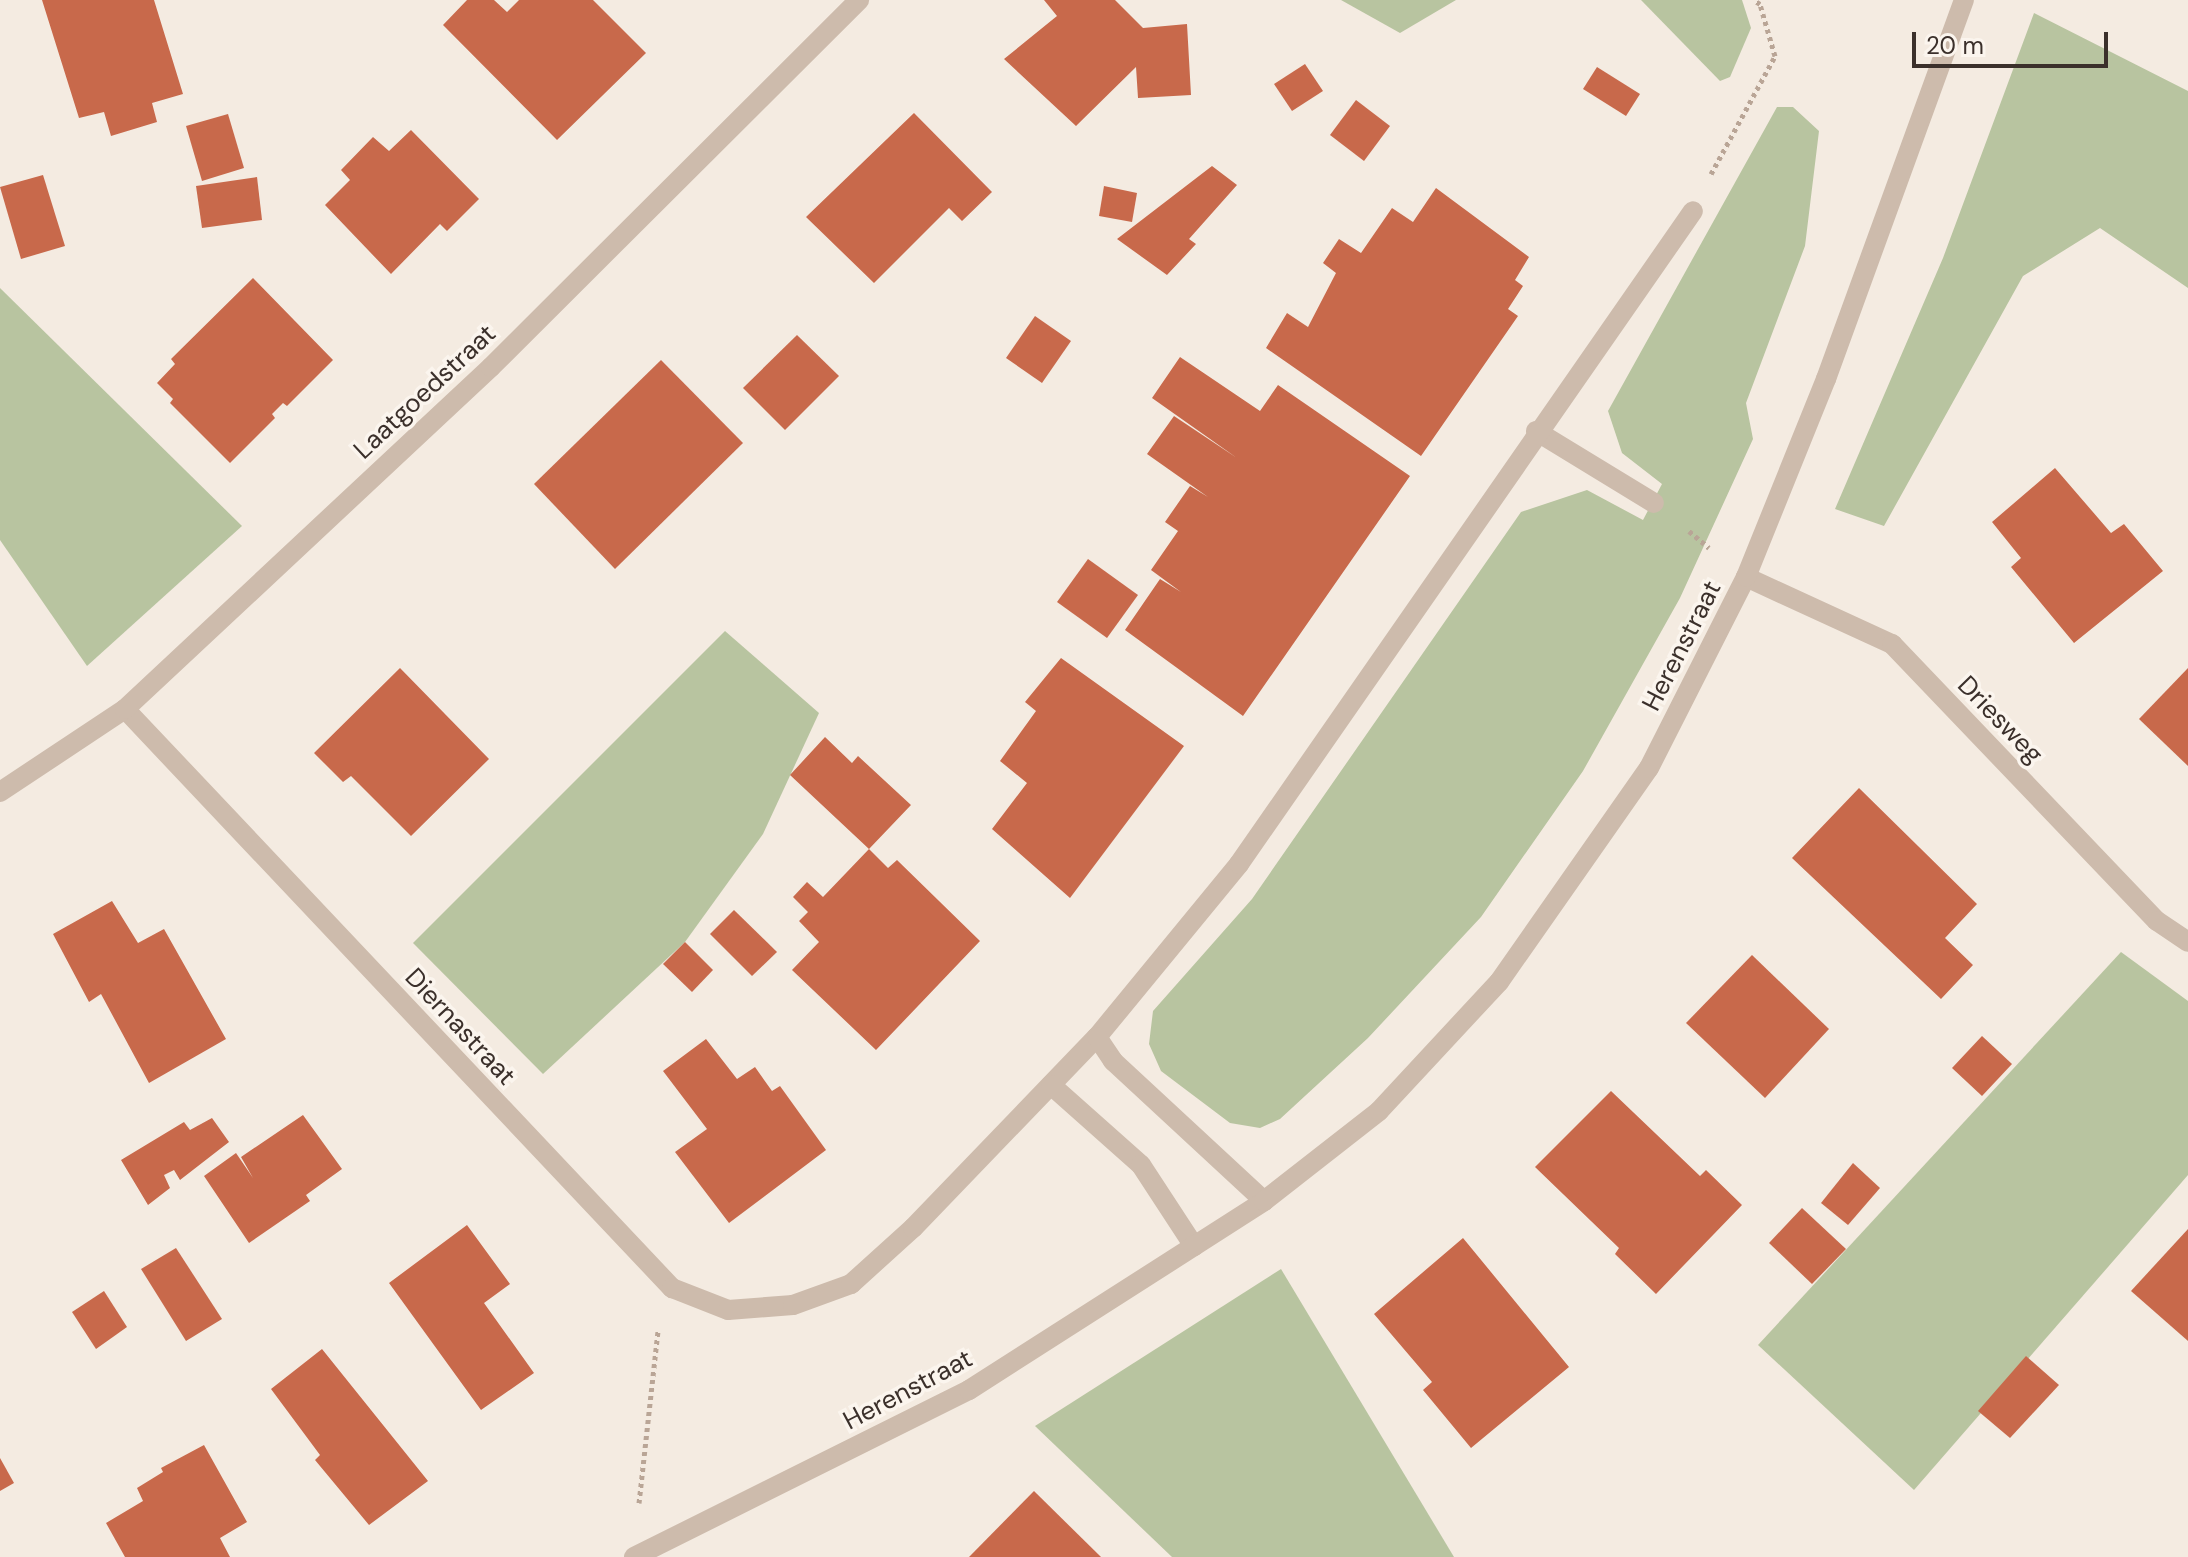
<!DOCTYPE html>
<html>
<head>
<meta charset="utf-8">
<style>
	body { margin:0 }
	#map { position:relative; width:2188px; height:1557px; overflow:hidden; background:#f4ebe1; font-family:"DM Sans",sans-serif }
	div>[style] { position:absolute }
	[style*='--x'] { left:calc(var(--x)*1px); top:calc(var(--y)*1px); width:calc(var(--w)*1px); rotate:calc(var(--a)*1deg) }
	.green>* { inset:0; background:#b8c4a0 }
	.building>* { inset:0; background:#c8694b }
	.path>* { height:5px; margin-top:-2.5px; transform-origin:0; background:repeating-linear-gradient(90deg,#b9a596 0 4px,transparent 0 8px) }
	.street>* { height:20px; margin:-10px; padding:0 10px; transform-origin:10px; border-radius:10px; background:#cdbbac }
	span { translate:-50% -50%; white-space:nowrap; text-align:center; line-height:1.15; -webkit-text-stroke:7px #fbf5ee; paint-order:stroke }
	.street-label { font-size:26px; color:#3b302b }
	.scale { position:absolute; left:1912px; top:32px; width:196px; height:36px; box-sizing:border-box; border:4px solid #3b302b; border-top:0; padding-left:10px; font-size:24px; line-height:28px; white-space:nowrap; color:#3b302b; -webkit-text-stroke:6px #fbf5ee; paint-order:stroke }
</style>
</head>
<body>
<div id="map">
	<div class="green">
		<div style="clip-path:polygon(1341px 0,1456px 0,1400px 33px)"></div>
		<div style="clip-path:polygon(1641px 0,1742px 0,1751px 28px,1730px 77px,1720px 81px)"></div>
		<div style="clip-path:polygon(2034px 13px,2188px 91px,2188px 288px,2100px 228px,2023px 276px,1884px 526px,1835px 509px,1943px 258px)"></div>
		<div style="clip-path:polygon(1777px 107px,1793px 107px,1819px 131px,1805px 246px,1746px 403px,1753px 439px,1680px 598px,1583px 771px,1481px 917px,1368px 1038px,1280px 1119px,1260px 1128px,1230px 1123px,1161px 1071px,1149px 1044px,1153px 1011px,1252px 899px,1521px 512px,1587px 490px,1643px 520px,1662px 484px,1622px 453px,1608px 411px)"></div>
		<div style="clip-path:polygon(0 288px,242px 526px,87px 666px,0 540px)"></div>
		<div style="clip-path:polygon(725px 631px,819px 713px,763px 834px,685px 942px,543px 1074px,413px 943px)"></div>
		<div style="clip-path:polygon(2121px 952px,2188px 1001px,2188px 1175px,1914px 1490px,1758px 1345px)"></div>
		<div style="clip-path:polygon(1281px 1269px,1454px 1557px,1172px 1557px,1035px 1426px)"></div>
	</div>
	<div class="building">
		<div style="clip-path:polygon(42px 0,154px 0,183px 94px,152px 103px,157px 122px,111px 136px,104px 112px,79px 118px)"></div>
		<div style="clip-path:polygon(467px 0,494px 0,507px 12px,519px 0,593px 0,646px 53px,557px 140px,443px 25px)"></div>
		<div style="clip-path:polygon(1044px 0,1115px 0,1143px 28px,1187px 24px,1191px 95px,1138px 98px,1136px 67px,1076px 126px,1004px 59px,1057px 16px)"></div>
		<div style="clip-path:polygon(1305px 64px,1323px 91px,1292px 111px,1274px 84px)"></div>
		<div style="clip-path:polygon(1597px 67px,1640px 94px,1626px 116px,1583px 89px)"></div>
		<div style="clip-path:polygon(1356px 100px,1390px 126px,1364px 161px,1330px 135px)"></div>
		<div style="clip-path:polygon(914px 113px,992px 192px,962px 221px,949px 208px,874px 283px,806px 217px)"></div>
		<div style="clip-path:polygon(228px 114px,244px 168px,202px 181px,186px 126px)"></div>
		<div style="clip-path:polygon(411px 130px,479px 199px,447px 231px,440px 224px,391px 274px,325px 205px,350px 180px,341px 170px,373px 137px,389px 151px)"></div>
		<div style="clip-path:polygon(1212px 166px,1237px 185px,1189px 239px,1196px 244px,1167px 275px,1117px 239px)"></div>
		<div style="clip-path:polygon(43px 175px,65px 246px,21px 259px,0 187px)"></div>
		<div style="clip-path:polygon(257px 177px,262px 220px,202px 228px,196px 186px)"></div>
		<div style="clip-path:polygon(1104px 186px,1137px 193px,1132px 222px,1099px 216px)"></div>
		<div style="clip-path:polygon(1436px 188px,1529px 257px,1515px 280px,1523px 286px,1508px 309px,1518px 316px,1421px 456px,1266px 348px,1287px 313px,1308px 327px,1336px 273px,1323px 263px,1339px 239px,1361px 253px,1392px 208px,1413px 222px)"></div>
		<div style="clip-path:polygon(253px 278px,333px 360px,287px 406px,283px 403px,272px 414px,275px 418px,230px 463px,170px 403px,173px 399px,157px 383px,175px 364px,171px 359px)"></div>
		<div style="clip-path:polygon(1035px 316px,1071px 341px,1042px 383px,1006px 358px)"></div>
		<div style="clip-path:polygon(797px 335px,839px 376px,785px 430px,743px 388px)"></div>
		<div style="clip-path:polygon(1180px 357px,1260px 411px,1278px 385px,1410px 476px,1243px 716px,1125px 630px,1160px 579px,1181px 592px,1151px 570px,1178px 531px,1165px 522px,1190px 486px,1208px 497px,1147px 454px,1174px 416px,1237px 458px,1152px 398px)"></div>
		<div style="clip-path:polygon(661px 360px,743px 443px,615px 569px,534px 484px)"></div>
		<div style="clip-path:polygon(2055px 468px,2111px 533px,2124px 524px,2163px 571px,2074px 643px,2011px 567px,2021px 558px,1992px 522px)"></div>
		<div style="clip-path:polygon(1088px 559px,1138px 595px,1107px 638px,1057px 602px)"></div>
		<div style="clip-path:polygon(1061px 658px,1184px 746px,1070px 898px,992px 829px,1027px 783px,1000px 761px,1036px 711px,1025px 702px)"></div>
		<div style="clip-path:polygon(400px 668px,489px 759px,411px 836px,351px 776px,343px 782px,314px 753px)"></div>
		<div style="clip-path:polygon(2188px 668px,2188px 766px,2139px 719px)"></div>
		<div style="clip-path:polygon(825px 737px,852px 763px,858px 756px,911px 805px,869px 849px,888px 868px,897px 860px,980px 941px,876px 1050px,792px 970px,819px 942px,799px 921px,808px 912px,793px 897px,807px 882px,823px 897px,869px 849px,790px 775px)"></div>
		<div style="clip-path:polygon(1859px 788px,1977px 904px,1945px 938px,1973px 965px,1941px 999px,1792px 858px)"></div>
		<div style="clip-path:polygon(112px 901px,138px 943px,164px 929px,226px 1039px,149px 1083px,101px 994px,89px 1002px,53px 934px)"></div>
		<div style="clip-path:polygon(734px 910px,777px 952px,752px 976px,710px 934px)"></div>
		<div style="clip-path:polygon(685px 942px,713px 970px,692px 992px,663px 964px)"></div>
		<div style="clip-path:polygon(1752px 955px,1829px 1029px,1765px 1098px,1686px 1023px)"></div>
		<div style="clip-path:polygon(1982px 1036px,2012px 1064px,1982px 1096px,1952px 1068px)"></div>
		<div style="clip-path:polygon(706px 1039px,737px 1079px,755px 1067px,772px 1091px,780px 1086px,826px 1150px,729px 1223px,675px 1152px,707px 1129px,663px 1071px)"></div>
		<div style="clip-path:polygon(1611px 1091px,1700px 1176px,1706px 1170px,1742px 1205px,1656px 1294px,1615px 1254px,1619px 1248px,1535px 1167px)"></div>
		<div style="clip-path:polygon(303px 1115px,342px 1169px,306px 1195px,310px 1201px,249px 1243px,204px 1176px,236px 1153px,253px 1178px,241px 1157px)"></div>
		<div style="clip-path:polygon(212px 1118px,229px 1142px,180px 1180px,174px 1170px,164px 1175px,170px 1188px,148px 1205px,121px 1160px,184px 1122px,190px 1130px)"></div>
		<div style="clip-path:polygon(1853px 1163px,1880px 1188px,1848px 1225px,1821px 1203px)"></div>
		<div style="clip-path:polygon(1802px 1208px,1846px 1249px,1812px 1284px,1769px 1243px)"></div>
		<div style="clip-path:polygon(467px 1225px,510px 1284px,484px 1303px,534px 1373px,481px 1410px,389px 1283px)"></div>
		<div style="clip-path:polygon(2188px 1229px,2188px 1341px,2131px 1291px)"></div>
		<div style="clip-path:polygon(1463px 1238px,1569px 1367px,1471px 1448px,1423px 1390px,1432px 1382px,1374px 1314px)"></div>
		<div style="clip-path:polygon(176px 1248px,222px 1319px,186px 1341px,141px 1269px)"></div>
		<div style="clip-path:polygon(104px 1291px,127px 1327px,96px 1349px,72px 1312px)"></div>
		<div style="clip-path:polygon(322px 1349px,428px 1481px,369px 1525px,315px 1460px,320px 1455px,271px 1389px)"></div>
		<div style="clip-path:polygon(2026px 1356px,2059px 1385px,2010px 1438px,1978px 1411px)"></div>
		<div style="clip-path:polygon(204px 1445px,247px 1522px,220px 1538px,230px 1557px,125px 1557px,106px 1523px,143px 1501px,137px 1488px,163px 1472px,161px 1468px)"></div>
		<div style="clip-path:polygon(0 1458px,14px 1483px,0 1491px)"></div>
		<div style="clip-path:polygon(1034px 1491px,1101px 1557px,969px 1557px)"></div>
	</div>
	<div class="path">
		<div style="--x:1711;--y:174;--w:134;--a:-61.5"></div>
		<div style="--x:1775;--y:56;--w:54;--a:-106.1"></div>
		<div style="--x:1760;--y:4;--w:7;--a:-146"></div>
		<div style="--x:1689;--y:531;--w:26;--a:40"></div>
		<div style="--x:639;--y:1503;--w:174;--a:-83.7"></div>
	</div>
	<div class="street">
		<div style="--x:1536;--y:431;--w:138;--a:31.4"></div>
		<div style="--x:1746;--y:577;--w:161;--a:24.7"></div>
		<div style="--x:1892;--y:644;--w:383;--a:46.3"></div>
		<div style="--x:2157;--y:921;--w:37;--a:34"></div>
		<div style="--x:125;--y:709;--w:797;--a:46.63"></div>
		<div style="--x:672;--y:1288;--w:60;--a:21.4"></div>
		<div style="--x:728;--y:1310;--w:65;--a:-4.4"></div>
		<div style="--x:793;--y:1305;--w:62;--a:-19.9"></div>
		<div style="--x:851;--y:1284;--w:84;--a:-42.1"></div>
		<div style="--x:913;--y:1228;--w:265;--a:-46.1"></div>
		<div style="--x:1097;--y:1037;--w:224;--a:-50.6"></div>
		<div style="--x:1239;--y:864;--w:795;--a:-55.19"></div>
		<div style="--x:0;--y:792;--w:150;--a:-33.6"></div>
		<div style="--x:125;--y:709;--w:501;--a:-43.06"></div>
		<div style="--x:491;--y:367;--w:520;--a:-44.92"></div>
		<div style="--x:1097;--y:1037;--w:29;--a:56"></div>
		<div style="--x:1113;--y:1061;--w:206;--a:42.8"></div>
		<div style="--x:1051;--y:1085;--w:120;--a:41.6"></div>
		<div style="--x:1141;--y:1165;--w:97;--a:56.8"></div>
		<div style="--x:634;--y:1557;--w:374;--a:-26.5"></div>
		<div style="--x:969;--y:1390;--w:350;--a:-32.6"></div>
		<div style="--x:1264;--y:1201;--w:146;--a:-38"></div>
		<div style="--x:1379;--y:1111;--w:176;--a:-47.1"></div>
		<div style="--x:1499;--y:982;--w:261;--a:-55"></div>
		<div style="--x:1649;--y:768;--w:214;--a:-63.1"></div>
		<div style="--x:1746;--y:577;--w:214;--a:-68"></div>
		<div style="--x:1826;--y:379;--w:403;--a:-70"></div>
	</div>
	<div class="street-label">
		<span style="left:425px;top:392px;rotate:-43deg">Laatgoedstraat</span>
		<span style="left:1682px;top:646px;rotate:-63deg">Herenstraat</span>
		<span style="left:2000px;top:720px;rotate:46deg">Driesweg</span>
		<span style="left:460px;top:1027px;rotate:47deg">Diernastraat</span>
		<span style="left:908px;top:1390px;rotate:-28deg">Herenstraat</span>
	</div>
	<div class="scale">20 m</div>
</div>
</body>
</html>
